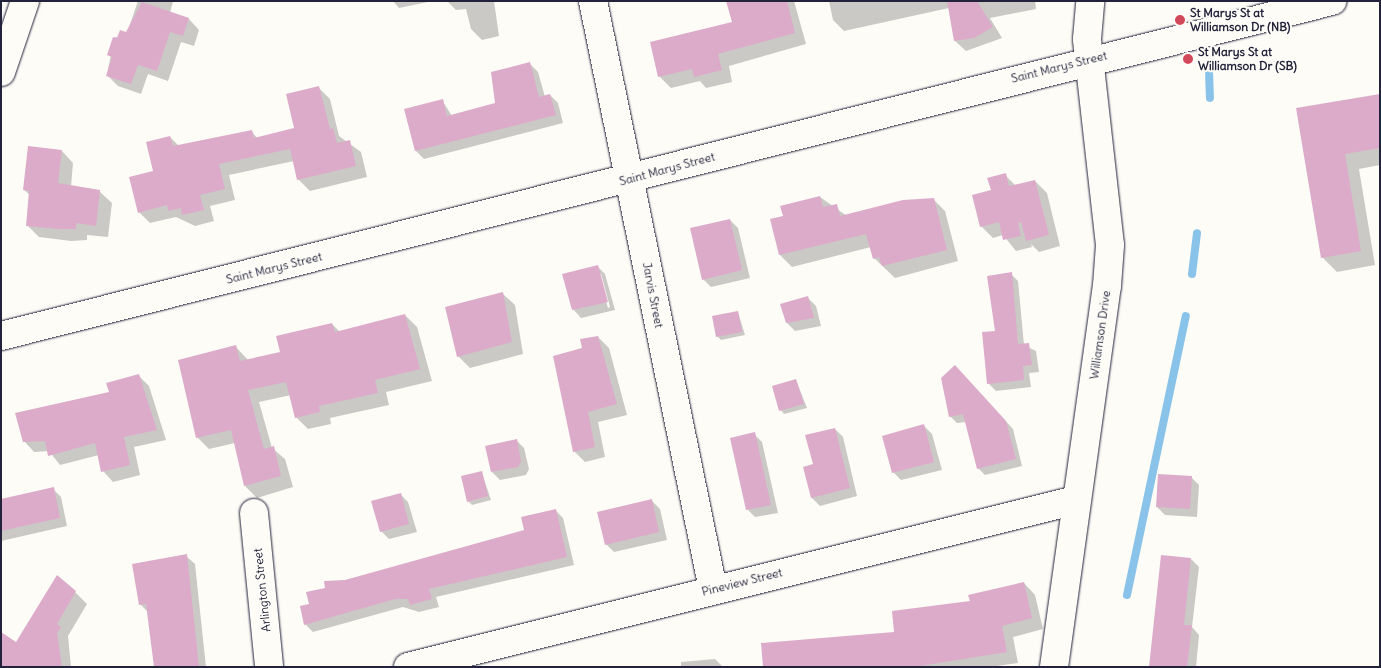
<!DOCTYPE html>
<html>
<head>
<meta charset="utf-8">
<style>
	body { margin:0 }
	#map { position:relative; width:1381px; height:668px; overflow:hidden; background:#fdfcf7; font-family:Delius,sans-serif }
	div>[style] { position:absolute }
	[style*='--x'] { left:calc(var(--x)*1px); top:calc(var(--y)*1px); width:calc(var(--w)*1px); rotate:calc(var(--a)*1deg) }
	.shadow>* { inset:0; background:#0003 }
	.stream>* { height:8px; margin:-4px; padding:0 4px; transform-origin:4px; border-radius:4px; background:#8ac3e9 }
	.building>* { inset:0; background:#dcabca }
	.roads { filter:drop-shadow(0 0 1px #22223b) drop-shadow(0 0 1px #22223b) }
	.minor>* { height:28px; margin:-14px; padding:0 14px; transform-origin:14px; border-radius:14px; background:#fdfcf7 }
	.major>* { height:28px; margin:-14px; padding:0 14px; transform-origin:14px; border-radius:14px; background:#fdfcf7 }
	.dots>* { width:14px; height:14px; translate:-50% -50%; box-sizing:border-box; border:2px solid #fdfcf7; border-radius:50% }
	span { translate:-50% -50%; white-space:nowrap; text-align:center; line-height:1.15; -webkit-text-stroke:4px #fdfcf7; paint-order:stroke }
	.poi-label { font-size:12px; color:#22223b; font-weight:700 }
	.left { translate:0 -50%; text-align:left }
	.street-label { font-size:12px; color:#22223b }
	.frame { position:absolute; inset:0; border:2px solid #22223b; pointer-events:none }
</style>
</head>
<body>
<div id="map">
	<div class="shadow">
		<div style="clip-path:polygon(138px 1px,173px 1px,170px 13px,189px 19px,199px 30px,194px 46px,181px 42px,168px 81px,148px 74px,141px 94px,118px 86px,107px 75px,114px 38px,127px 33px)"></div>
		<div style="clip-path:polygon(393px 1px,433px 1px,399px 8px)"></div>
		<div style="clip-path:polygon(447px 1px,494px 1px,499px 36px,482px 40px,471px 29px,466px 9px,456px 10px)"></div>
		<div style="clip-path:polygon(727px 1px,794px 1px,806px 44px,729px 66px,732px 82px,706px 88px,700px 81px,671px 88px,659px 76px,733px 23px)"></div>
		<div style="clip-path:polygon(829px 1px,1035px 1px,1036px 9px,990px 18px,1002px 38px,966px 51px,955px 41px,949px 8px,844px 31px,833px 20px)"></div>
		<div style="clip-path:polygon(530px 64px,538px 72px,545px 97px,550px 95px,558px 103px,563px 123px,424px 159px,416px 151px,405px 110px,442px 100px,452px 116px,496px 104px)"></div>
		<div style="clip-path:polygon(319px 88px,330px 99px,339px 136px,361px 152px,367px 177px,310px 191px,298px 179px,294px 161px,229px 175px,235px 200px,210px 206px,214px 221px,195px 226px,176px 217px,150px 223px,139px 212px,170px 137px,179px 146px,252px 132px,258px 139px,295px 129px)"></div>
		<div style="clip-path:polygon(1380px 95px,1380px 165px,1359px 169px,1375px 265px,1337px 272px,1322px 257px,1298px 109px)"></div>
		<div style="clip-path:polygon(62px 151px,73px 163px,71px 187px,100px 192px,112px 203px,108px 237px,87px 235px,87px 240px,71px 241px,39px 237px,27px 225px,30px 195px,24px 190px)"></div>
		<div style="clip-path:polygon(1005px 175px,1016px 186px,1035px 181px,1047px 193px,1060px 246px,1039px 252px,1031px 244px,1032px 247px,1016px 251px,1003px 235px,993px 238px,981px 226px,992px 191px)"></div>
		<div style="clip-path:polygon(820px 197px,847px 216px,933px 199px,945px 211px,958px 261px,895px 278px,874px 258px,871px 247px,792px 267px,780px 255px,784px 217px)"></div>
		<div style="clip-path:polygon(730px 220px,738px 228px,750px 278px,711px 287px,703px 279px)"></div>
		<div style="clip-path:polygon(evenodd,597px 266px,605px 274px,615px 310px,581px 318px,573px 309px,597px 266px,599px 274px,601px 274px,610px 307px,608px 308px,599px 274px)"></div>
		<div style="clip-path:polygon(1011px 274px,1018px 281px,1024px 345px,1036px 351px,1039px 372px,1029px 373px,1031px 387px,996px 391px,989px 384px,983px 333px,996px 332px)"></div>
		<div style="clip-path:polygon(503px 294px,515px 305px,523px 354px,470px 368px,458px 356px)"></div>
		<div style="clip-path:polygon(808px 298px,816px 306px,821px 326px,795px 331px,787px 323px)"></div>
		<div style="clip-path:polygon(738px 312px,745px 335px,721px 340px,717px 336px)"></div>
		<div style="clip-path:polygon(405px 315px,417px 327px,432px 381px,386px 392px,389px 405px,330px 418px,331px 424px,308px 429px,296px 417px,291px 395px,259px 402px,272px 448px,285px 459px,293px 487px,257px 498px,245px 486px,235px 443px,209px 449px,197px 437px,235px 346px,248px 360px,281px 353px,332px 324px,340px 332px)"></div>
		<div style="clip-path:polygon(598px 337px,609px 348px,627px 415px,598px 422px,605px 457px,585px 462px,574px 451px,584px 349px)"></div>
		<div style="clip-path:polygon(962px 374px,1013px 429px,1022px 466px,985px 475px,978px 468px,966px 422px,957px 423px,950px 416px)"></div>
		<div style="clip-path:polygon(139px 376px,149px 386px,166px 440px,134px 447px,140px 475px,113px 482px,103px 471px,99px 455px,60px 465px,49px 451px,34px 452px,24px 441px)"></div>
		<div style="clip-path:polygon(796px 380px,807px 408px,784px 414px,781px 410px)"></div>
		<div style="clip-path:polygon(924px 426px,932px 434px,942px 470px,901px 480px,893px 472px)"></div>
		<div style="clip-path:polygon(835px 429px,843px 437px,857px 496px,820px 506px,812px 498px,814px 465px)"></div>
		<div style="clip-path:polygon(754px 434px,762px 442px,778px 513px,755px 517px,747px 509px)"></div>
		<div style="clip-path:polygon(516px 440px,524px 448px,529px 469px,526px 475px,500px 480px,492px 472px)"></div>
		<div style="clip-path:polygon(482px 473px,491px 500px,472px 505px,468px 501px)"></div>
		<div style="clip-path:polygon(1191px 477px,1199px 485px,1197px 517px,1165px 515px,1157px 507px)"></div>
		<div style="clip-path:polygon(53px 489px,61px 497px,67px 526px,1px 541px,1px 500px)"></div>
		<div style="clip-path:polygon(400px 494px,408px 502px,417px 532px,389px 539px,381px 531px)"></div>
		<div style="clip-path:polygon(652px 501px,660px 509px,667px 540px,614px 552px,606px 544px)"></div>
		<div style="clip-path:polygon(555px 510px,563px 518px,574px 565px,436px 597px,439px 607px,419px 612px,403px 607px,313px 632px,305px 624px,310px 605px,327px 589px,526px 531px)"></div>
		<div style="clip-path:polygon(186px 556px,195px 564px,206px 667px,155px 667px,149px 613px,140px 604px)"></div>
		<div style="clip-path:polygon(1191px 559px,1199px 567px,1192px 627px,1199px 635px,1196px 667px,1150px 667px)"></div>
		<div style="clip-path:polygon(1024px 583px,1035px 595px,1043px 629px,1013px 637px,1018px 663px,990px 667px,765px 667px,896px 633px)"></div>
		<div style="clip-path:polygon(75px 592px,87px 604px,68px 636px,71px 667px,1px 667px,16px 643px)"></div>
		<div style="clip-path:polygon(715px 659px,723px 667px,681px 667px,681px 662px)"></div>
	</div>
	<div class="stream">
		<div style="--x:1209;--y:71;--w:27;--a:88"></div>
		<div style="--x:1192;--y:274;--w:41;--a:-83"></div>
		<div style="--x:1127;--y:595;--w:285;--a:-78.1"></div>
	</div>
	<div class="building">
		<div style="clip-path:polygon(726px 1px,787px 1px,795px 33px,718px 54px,722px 70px,694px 77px,692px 69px,658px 77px,650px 42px,732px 22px)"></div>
		<div style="clip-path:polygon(947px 1px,977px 1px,993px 27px,974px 38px,954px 41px)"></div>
		<div style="clip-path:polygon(142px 2px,189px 18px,183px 36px,170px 32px,157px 71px,138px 65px,131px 84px,106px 76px,112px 57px,107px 55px,113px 37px,117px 38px,120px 30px,126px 32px)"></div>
		<div style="clip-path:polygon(530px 62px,539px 97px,550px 94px,556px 115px,415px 151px,404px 109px,443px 99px,447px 116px,495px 103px,491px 72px)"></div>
		<div style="clip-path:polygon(319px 86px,330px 129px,333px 128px,337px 143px,350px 140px,356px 166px,297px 180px,290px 149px,219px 164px,225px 189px,200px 195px,204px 210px,182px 215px,181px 208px,168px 211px,167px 205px,138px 213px,129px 177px,153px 171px,146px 142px,170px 136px,173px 146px,252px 130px,254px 138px,294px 128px,286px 94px)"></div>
		<div style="clip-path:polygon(1380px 94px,1380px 148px,1345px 154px,1361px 251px,1321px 258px,1296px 108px)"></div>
		<div style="clip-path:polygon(28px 146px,62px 150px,58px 183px,100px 190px,96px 226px,76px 223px,76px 229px,59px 229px,26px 226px,29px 191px,23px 190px)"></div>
		<div style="clip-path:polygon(1006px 173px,1009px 186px,1035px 180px,1049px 235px,1026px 241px,1021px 222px,1018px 223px,1021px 236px,1003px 240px,999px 222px,980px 227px,972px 195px,991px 190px,987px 178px)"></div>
		<div style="clip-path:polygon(820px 196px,823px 207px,837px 204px,840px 216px,903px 200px,934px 198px,947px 250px,882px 266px,879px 257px,873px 259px,866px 234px,779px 255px,770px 219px,783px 216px,780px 206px)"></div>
		<div style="clip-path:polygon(730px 219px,742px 270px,702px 280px,690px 228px)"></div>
		<div style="clip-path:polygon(598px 265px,608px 302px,572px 310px,562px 274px)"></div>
		<div style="clip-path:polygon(1012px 272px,1018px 344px,1029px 343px,1032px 365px,1023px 366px,1024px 380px,987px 384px,982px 332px,995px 331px,987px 276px)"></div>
		<div style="clip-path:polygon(503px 292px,512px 342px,457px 357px,445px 307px)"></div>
		<div style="clip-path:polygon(808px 296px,814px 318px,786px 323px,780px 304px)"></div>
		<div style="clip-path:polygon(738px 311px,742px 332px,716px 337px,712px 316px)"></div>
		<div style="clip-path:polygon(405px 314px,420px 369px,375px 380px,378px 393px,319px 406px,320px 412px,295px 418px,286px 382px,248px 390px,264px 449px,274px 446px,281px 476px,244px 486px,231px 430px,196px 438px,178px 360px,236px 345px,240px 361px,280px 352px,276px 336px,332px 323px,335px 332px)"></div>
		<div style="clip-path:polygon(598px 336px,617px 404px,588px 412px,595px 447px,573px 452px,553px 356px,582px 348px,580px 339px)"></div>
		<div style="clip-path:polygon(955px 365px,1006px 421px,1016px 459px,977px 469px,963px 414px,949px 417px,941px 378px)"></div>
		<div style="clip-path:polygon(139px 374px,157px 430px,124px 437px,130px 465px,101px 472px,95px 443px,48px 456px,45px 441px,23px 442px,15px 413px,109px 392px,106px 383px)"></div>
		<div style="clip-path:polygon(796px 379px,804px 404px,779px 411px,772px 386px)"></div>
		<div style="clip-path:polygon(924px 424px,934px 462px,892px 473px,882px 436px)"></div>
		<div style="clip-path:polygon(835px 428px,850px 488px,811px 498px,803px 467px,813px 464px,805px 435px)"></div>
		<div style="clip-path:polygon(755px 432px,771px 505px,746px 510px,730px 438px)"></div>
		<div style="clip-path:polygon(517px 439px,521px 461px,518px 467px,491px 472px,485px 446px)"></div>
		<div style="clip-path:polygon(482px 471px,488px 496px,467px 502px,461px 476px)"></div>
		<div style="clip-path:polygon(1158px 474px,1192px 476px,1190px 509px,1156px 507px)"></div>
		<div style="clip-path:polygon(54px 487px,60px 518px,1px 531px,1px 499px)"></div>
		<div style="clip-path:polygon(401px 493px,409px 524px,380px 532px,371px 501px)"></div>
		<div style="clip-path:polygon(652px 499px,659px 532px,605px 545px,597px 512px)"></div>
		<div style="clip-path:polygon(556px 509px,567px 557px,429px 589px,432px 599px,410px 605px,408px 599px,395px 599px,304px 625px,300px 606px,309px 604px,306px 592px,325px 588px,324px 581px,345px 580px,524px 530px,521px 517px)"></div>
		<div style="clip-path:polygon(187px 554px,199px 667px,154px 667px,146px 604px,139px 605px,132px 564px)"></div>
		<div style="clip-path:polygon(1161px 555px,1191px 558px,1184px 625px,1192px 625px,1187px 667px,1149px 667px)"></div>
		<div style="clip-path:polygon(57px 575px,76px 591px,57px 624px,61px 627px,57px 633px,62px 667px,1px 667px,1px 632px,16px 642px)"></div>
		<div style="clip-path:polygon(1024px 582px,1032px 618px,1002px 626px,1007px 652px,914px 667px,763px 667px,761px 643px,894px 632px,892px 611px,970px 601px,968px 595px)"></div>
	</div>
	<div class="roads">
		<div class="minor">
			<div style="--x:593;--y:1;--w:600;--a:78.47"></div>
			<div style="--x:1;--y:72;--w:75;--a:-71.3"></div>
			<div style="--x:254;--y:513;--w:155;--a:84.4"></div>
			<div style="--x:408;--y:667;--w:689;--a:-14.04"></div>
			<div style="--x:1054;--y:667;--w:385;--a:-82.1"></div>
			<div style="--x:1107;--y:286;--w:41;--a:-85.8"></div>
			<div style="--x:1110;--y:245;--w:207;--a:-96.4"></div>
			<div style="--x:1087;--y:39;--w:38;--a:-85"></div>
		</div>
		<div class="major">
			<div style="--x:1;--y:336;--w:1373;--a:-14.13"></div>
		</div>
	</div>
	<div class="dots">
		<div style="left:1180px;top:20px;background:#d1495b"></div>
		<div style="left:1188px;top:59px;background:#d1495b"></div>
	</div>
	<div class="poi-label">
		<span class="left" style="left:1190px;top:20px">St Marys St at<br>Williamson Dr (NB)</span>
		<span class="left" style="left:1198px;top:59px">St Marys St at<br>Williamson Dr (SB)</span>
	</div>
	<div class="street-label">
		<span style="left:1059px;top:67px;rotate:-14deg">Saint Marys Street</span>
		<span style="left:667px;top:169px;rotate:-15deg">Saint Marys Street</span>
		<span style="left:274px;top:268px;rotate:-14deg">Saint Marys Street</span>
		<span style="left:653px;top:295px;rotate:79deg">Jarvis Street</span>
		<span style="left:1100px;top:335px;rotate:-82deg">Williamson Drive</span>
		<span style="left:742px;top:582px;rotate:-14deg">Pineview Street</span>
		<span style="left:262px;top:590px;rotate:-96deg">Arlington Street</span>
	</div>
	<div class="frame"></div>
</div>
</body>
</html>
